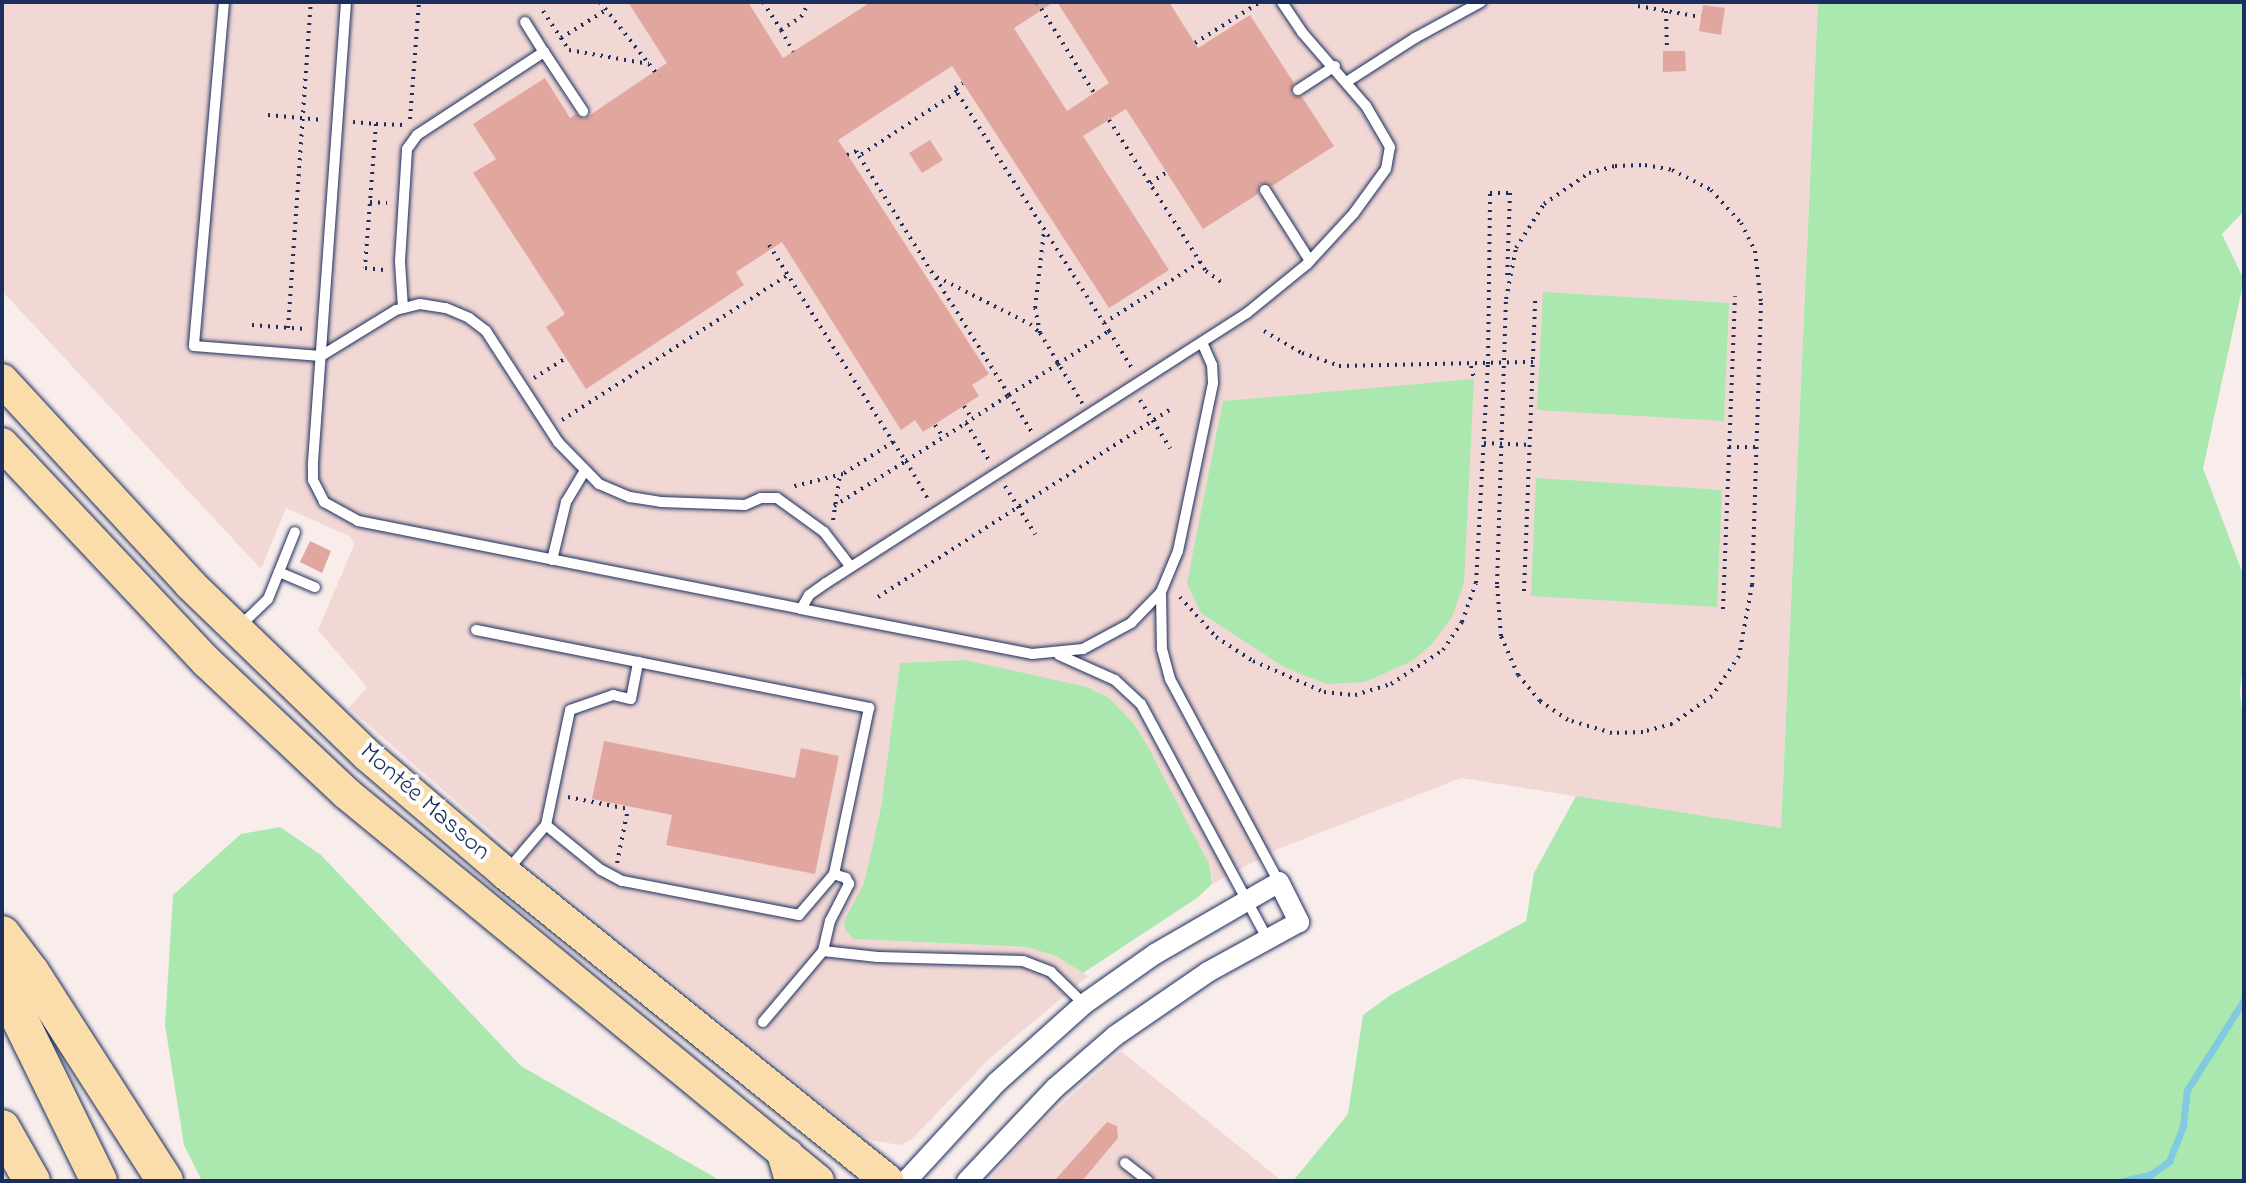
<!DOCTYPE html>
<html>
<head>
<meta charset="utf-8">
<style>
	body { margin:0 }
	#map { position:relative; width:2246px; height:1183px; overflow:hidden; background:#f9edec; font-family:"Indie Flower",sans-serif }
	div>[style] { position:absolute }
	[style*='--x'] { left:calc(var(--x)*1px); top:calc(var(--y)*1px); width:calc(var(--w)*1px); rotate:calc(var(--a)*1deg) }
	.built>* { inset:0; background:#f2d8d5 }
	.green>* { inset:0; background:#aae8b0 }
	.stream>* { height:7px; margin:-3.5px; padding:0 3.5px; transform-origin:3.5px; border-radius:3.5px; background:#81cae2 }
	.building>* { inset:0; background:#e1a79f }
	.path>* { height:4px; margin-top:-2px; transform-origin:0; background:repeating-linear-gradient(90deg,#1b2f5e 0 2px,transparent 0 8px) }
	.roads { filter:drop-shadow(0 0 2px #1b2f5e) drop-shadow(0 0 2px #1b2f5e) }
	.service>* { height:10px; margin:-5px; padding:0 5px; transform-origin:5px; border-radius:5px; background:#fff }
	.minor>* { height:20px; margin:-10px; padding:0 10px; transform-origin:10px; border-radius:10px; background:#fff }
	.primary>* { height:32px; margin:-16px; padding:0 16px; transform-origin:16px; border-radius:16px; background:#faddab }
	.motorway>* { height:36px; margin:-18px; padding:0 18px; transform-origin:18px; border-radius:18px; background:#faddab }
	span { translate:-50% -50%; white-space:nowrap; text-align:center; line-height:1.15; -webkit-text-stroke:8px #fff; paint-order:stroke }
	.street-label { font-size:26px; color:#1b2f5e }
	.frame { position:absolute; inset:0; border:4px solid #1b2f5e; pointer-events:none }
</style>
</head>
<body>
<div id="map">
	<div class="built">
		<div style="clip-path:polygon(2px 2px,1818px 2px,1781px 829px,1461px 778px,1278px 849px,1212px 884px,1212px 876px,1097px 691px,965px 660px,900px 663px,881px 807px,853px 939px,1027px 947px,1056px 956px,1088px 976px,991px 1057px,912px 1139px,900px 1145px,874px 1141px,862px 1135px,536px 871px,349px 708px,367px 687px,318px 630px,354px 545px,351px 537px,286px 508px,261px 569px,2px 291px)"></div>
		<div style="clip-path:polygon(1121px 1051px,1282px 1181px,988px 1181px,1029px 1134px)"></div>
	</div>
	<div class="green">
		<div style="clip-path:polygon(1818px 2px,2244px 2px,2244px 211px,2222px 234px,2244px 280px,2203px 468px,2244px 577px,2244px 655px,2240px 691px,2244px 733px,2244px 1181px,1293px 1181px,1348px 1114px,1363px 1015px,1392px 994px,1526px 921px,1534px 873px,1576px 796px,1781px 828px)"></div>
		<div style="clip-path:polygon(1543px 292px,1729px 303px,1724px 421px,1537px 410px)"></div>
		<div style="clip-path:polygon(1474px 379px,1464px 583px,1452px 617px,1431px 645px,1412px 661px,1365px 682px,1326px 684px,1284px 667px,1201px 613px,1187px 583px,1223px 401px)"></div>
		<div style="clip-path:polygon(1536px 478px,1722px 490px,1717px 607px,1531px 596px)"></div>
		<div style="clip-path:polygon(965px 660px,1087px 687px,1109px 698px,1133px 723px,1147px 745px,1209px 864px,1212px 884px,1197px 898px,1083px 973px,1056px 956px,1027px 947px,853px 939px,845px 929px,844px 921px,864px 884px,881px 807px,900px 663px)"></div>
		<div style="clip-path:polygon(280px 827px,321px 855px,521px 1066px,721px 1181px,202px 1181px,184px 1145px,165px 1025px,173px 895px,241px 834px)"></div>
	</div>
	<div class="stream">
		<div style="--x:2123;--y:1181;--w:28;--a:-13"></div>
		<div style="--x:2150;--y:1175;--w:24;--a:-36"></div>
		<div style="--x:2169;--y:1161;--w:38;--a:-68"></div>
		<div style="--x:2183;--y:1126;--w:36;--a:-84"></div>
		<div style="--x:2187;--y:1090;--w:107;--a:-57.7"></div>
	</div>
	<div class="building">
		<div style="clip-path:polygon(628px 2px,748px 2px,783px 58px,871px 2px,1054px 2px,1014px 28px,1067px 111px,1109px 83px,1057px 2px,1169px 2px,1198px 48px,1250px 15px,1294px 83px,1291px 94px,1302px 97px,1334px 146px,1272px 186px,1260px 184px,1258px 194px,1203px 229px,1126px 109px,1083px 136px,1169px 270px,1109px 308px,952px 66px,838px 140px,989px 374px,972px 385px,979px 396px,923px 432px,915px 420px,901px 430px,782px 242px,736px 272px,744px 285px,586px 389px,546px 327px,565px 314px,473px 173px,496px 159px,473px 124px,545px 78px,570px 118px,576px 114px,584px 119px,667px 63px)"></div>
		<div style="clip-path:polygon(1703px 5px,1725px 8px,1721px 35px,1699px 31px)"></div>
		<div style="clip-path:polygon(1663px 51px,1685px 51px,1686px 71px,1663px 72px)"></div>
		<div style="clip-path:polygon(930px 140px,943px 160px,922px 173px,909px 153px)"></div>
		<div style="clip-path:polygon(310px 541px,331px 551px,322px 573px,300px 562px)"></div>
		<div style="clip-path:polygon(604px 741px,795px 778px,801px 748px,839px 756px,815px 874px,666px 845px,672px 815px,592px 799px)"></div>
		<div style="clip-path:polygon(1107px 1122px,1117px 1126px,1118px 1138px,1082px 1181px,1054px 1181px)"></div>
	</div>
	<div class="path">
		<div style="--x:600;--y:2;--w:79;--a:51.7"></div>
		<div style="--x:763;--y:2;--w:33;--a:57"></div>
		<div style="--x:781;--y:30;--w:24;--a:-33"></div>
		<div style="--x:801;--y:17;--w:17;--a:-62"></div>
		<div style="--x:867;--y:2;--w:2;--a:63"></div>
		<div style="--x:1037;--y:2;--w:107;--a:57.9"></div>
		<div style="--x:1636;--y:2;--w:4;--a:63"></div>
		<div style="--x:1638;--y:6;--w:64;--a:9.9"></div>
		<div style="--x:543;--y:11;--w:47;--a:56.3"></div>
		<div style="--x:569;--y:50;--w:81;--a:9.9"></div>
		<div style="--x:649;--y:64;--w:16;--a:52"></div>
		<div style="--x:1666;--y:11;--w:40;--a:88.6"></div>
		<div style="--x:781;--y:30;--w:25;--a:61"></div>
		<div style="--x:561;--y:38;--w:53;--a:-31.9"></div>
		<div style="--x:1195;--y:43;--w:77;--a:-32.2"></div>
		<div style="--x:957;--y:91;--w:4;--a:-124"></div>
		<div style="--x:955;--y:88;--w:9;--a:-32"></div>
		<div style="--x:268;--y:115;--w:55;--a:5.2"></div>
		<div style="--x:410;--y:119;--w:117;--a:-85.6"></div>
		<div style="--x:1109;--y:120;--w:179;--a:57.3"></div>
		<div style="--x:1206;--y:271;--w:19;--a:36"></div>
		<div style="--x:353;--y:122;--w:23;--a:5"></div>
		<div style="--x:376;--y:124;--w:144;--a:94.4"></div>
		<div style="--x:365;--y:268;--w:19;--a:6"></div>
		<div style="--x:376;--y:124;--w:28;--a:2"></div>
		<div style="--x:847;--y:155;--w:10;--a:-24"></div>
		<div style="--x:856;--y:151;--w:6;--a:59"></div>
		<div style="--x:1645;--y:165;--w:27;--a:10"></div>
		<div style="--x:1672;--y:170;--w:44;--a:27.1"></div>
		<div style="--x:1711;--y:190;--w:45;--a:47.7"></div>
		<div style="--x:1741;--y:223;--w:31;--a:63"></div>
		<div style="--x:1755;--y:251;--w:52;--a:83.4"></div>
		<div style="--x:1761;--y:303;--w:282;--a:91.8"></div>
		<div style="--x:1752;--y:585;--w:72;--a:100.4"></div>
		<div style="--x:1739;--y:656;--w:48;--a:124"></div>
		<div style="--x:1712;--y:696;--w:49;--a:145"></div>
		<div style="--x:1672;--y:724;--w:30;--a:165"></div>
		<div style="--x:1643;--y:732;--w:31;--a:178"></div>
		<div style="--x:1612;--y:733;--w:46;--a:-163.5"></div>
		<div style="--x:1568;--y:720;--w:34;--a:-146"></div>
		<div style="--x:1540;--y:701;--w:34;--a:-130"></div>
		<div style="--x:1518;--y:675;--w:43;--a:-113.6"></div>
		<div style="--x:1501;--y:636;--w:52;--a:-94.4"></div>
		<div style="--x:1497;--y:584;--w:285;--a:-88.2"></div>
		<div style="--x:1506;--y:299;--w:52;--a:-78.9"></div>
		<div style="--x:1516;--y:248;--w:52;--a:-57.5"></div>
		<div style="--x:1544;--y:204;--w:55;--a:-34.6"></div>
		<div style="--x:1589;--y:173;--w:27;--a:-15"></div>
		<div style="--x:1615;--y:166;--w:30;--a:-2"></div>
		<div style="--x:1150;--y:183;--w:20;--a:-33"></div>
		<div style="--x:370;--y:202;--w:17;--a:3"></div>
		<div style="--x:769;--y:245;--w:233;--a:57.8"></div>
		<div style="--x:893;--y:442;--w:59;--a:147.4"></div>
		<div style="--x:843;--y:474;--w:54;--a:166"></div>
		<div style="--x:937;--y:277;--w:104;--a:26.8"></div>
		<div style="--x:1030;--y:324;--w:13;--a:42"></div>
		<div style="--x:1040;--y:333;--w:82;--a:59"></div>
		<div style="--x:1104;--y:323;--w:114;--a:-32.4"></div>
		<div style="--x:252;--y:325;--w:54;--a:4.2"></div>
		<div style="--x:288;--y:328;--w:327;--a:-86"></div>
		<div style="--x:1109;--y:331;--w:46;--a:58.4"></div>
		<div style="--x:1264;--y:331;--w:44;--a:30.1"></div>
		<div style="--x:1302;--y:353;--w:39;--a:19"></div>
		<div style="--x:1339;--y:366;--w:194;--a:-1.2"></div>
		<div style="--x:1040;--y:333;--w:25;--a:-101"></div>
		<div style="--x:1035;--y:308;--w:78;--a:-83.3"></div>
		<div style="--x:1471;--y:366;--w:13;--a:77"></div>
		<div style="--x:534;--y:378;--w:38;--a:-32"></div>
		<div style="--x:1140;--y:400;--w:57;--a:58"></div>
		<div style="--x:964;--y:406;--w:15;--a:58"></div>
		<div style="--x:562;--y:420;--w:269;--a:-32.7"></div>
		<div style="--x:966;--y:423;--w:46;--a:58.4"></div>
		<div style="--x:935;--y:425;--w:14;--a:56"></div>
		<div style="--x:893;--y:442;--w:23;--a:56"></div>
		<div style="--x:906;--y:461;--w:71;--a:-32.3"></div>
		<div style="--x:966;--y:423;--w:7;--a:-34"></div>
		<div style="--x:972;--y:419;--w:44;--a:-33"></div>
		<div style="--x:1009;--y:395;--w:58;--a:-32.3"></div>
		<div style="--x:1058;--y:364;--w:61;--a:-32.9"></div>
		<div style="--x:1109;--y:331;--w:283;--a:-122.5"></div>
		<div style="--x:957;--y:92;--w:117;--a:146.9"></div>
		<div style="--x:859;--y:156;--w:282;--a:57.9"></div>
		<div style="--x:1009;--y:395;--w:46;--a:58.4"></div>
		<div style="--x:1484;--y:443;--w:46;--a:2.5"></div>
		<div style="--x:1729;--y:447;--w:26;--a:0"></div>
		<div style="--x:1005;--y:486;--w:57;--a:58"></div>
		<div style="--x:834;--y:506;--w:85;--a:-32"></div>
		<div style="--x:906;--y:461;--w:46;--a:60.1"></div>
		<div style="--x:833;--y:520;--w:46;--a:-81.2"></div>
		<div style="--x:1524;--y:591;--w:291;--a:-87.8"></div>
		<div style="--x:878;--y:597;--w:348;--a:-32.7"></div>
		<div style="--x:1180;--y:597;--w:54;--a:48"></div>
		<div style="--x:1216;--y:637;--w:44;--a:33"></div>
		<div style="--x:1253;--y:661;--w:77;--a:23.6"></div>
		<div style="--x:1324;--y:692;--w:31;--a:6"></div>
		<div style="--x:1355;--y:695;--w:38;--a:-17"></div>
		<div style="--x:1391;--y:684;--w:62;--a:-33.2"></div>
		<div style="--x:1443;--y:650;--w:34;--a:-56"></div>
		<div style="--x:1462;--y:622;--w:41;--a:-70.3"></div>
		<div style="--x:1476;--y:583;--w:219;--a:-86.9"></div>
		<div style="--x:1488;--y:364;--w:171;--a:-89.3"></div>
		<div style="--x:1490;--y:193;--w:20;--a:0"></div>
		<div style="--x:1510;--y:193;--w:84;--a:92"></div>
		<div style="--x:1723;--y:609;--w:313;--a:-87.8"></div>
		<div style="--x:568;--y:797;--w:61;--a:11.3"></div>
		<div style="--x:617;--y:863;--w:55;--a:-78.5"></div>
	</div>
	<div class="roads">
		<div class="service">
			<div style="--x:224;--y:2;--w:345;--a:95"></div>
			<div style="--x:194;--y:346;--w:127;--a:4.5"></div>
			<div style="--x:321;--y:356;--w:88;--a:-31.5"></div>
			<div style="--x:396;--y:310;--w:25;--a:-14"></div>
			<div style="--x:420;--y:304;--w:26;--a:9"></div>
			<div style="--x:446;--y:308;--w:25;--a:23"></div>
			<div style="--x:469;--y:318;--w:21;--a:37"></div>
			<div style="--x:486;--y:331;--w:132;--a:57"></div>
			<div style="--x:558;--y:442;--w:59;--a:45.7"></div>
			<div style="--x:599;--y:484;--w:34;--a:23"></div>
			<div style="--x:630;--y:497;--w:31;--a:9"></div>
			<div style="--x:661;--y:502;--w:84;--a:2"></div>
			<div style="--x:745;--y:505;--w:17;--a:-24"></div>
			<div style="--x:761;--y:498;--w:16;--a:0"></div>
			<div style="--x:777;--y:498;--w:58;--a:35.9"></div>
			<div style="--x:824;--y:532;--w:44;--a:52.4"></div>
			<div style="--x:346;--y:2;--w:466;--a:94.1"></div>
			<div style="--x:313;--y:467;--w:13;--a:90"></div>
			<div style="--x:313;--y:480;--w:25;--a:63"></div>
			<div style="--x:324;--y:502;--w:39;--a:29"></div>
			<div style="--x:358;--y:521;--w:452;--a:11.2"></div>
			<div style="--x:801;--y:609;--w:16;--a:-60"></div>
			<div style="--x:809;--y:595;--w:21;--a:-35"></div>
			<div style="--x:826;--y:583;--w:500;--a:-32.67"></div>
			<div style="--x:1247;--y:313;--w:77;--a:-39.2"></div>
			<div style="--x:1307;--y:264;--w:69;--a:-47.3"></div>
			<div style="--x:1354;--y:213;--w:54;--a:-54"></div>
			<div style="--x:1386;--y:169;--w:22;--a:-80"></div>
			<div style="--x:1390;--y:147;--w:48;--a:-120.3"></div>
			<div style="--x:1366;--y:106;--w:98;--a:-130.9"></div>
			<div style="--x:1302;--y:32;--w:36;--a:-124"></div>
			<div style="--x:525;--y:22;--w:36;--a:58"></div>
			<div style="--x:1348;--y:81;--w:80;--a:-32.7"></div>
			<div style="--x:1415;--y:38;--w:75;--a:-28.6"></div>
			<div style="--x:1298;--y:90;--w:44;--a:-33"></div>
			<div style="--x:1265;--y:190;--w:84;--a:57.6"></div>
			<div style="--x:403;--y:308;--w:47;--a:-93.7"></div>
			<div style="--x:400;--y:261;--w:112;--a:-86.4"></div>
			<div style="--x:407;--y:149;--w:17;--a:-54"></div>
			<div style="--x:417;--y:135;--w:152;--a:-33.2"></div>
			<div style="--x:544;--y:52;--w:71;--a:56.5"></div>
			<div style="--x:552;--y:560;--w:60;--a:-76.4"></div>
			<div style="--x:566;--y:502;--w:35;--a:-59"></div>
			<div style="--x:279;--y:572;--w:39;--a:23"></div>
			<div style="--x:1161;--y:593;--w:56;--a:89"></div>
			<div style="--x:1162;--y:649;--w:31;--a:75"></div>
			<div style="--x:1170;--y:679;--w:230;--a:61.8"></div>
			<div style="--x:801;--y:609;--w:235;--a:11"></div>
			<div style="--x:1032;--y:654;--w:51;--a:-5.6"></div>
			<div style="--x:1083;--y:649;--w:55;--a:-28.4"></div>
			<div style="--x:1131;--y:623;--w:43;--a:-45.9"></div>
			<div style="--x:1161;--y:592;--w:44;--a:-67.5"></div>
			<div style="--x:1178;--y:551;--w:172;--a:-78.2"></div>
			<div style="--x:1213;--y:383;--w:18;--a:-93"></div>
			<div style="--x:1212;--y:365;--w:24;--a:-114"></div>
			<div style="--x:241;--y:625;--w:37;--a:-44"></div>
			<div style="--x:268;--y:599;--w:72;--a:-68.1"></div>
			<div style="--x:476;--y:630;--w:401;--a:11.2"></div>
			<div style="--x:869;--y:708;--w:170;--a:101.9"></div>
			<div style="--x:834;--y:874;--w:54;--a:130.5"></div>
			<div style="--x:799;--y:915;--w:180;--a:-169.1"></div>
			<div style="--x:622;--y:881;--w:24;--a:-152"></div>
			<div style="--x:601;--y:870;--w:71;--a:-140.7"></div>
			<div style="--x:1059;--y:655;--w:61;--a:24.1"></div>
			<div style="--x:1115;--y:680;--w:35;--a:43"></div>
			<div style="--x:1141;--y:704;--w:266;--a:61.7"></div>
			<div style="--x:506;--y:872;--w:62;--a:-49.6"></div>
			<div style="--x:546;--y:825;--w:117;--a:-78.2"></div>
			<div style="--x:570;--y:710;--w:46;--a:-19.2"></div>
			<div style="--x:613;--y:695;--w:18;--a:13"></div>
			<div style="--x:631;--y:699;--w:38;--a:-79"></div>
			<div style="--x:823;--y:951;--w:31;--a:-77"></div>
			<div style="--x:830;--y:921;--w:42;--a:-62.8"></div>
			<div style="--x:849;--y:884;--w:7;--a:-117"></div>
			<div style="--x:846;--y:878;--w:13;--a:-162"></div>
			<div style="--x:763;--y:1022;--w:93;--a:-49.8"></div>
			<div style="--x:823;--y:951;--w:55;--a:6.2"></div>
			<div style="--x:878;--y:957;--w:145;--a:1.6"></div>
			<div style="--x:1023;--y:961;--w:30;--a:21"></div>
			<div style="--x:1051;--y:972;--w:46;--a:44.1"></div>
			<div style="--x:1125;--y:1163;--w:29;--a:38"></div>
		</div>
		<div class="minor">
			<div style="--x:906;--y:1181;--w:133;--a:-47.4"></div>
			<div style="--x:996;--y:1083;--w:118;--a:-41.9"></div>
			<div style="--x:1084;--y:1004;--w:87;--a:-35.2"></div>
			<div style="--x:1155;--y:954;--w:143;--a:-30.1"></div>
			<div style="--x:1279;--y:882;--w:45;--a:63.4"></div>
			<div style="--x:1299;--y:922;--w:104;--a:151.2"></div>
			<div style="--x:1208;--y:972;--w:113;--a:145.5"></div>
			<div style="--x:1115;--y:1036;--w:79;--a:139.1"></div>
			<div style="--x:1055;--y:1088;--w:128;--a:133.4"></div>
		</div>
		<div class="primary">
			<div style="--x:2;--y:380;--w:277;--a:47.3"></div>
			<div style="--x:190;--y:584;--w:246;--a:44"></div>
			<div style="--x:367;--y:755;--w:182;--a:40.5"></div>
			<div style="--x:505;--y:873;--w:491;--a:38.8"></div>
			<div style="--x:2;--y:444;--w:299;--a:46.8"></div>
			<div style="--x:207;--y:662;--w:191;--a:43.3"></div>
			<div style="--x:346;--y:793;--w:611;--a:39.42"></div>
		</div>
		<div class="motorway">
			<div style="--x:2;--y:934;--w:48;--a:52.7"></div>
			<div style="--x:31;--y:972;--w:248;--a:57.3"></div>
			<div style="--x:2;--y:983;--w:220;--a:63.9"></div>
			<div style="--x:2;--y:1128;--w:61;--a:60.5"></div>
			<div style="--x:786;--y:1156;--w:26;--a:74"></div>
		</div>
	</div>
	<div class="street-label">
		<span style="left:424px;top:803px;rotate:41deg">Montée Masson</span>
	</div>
	<div class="frame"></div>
</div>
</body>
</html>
